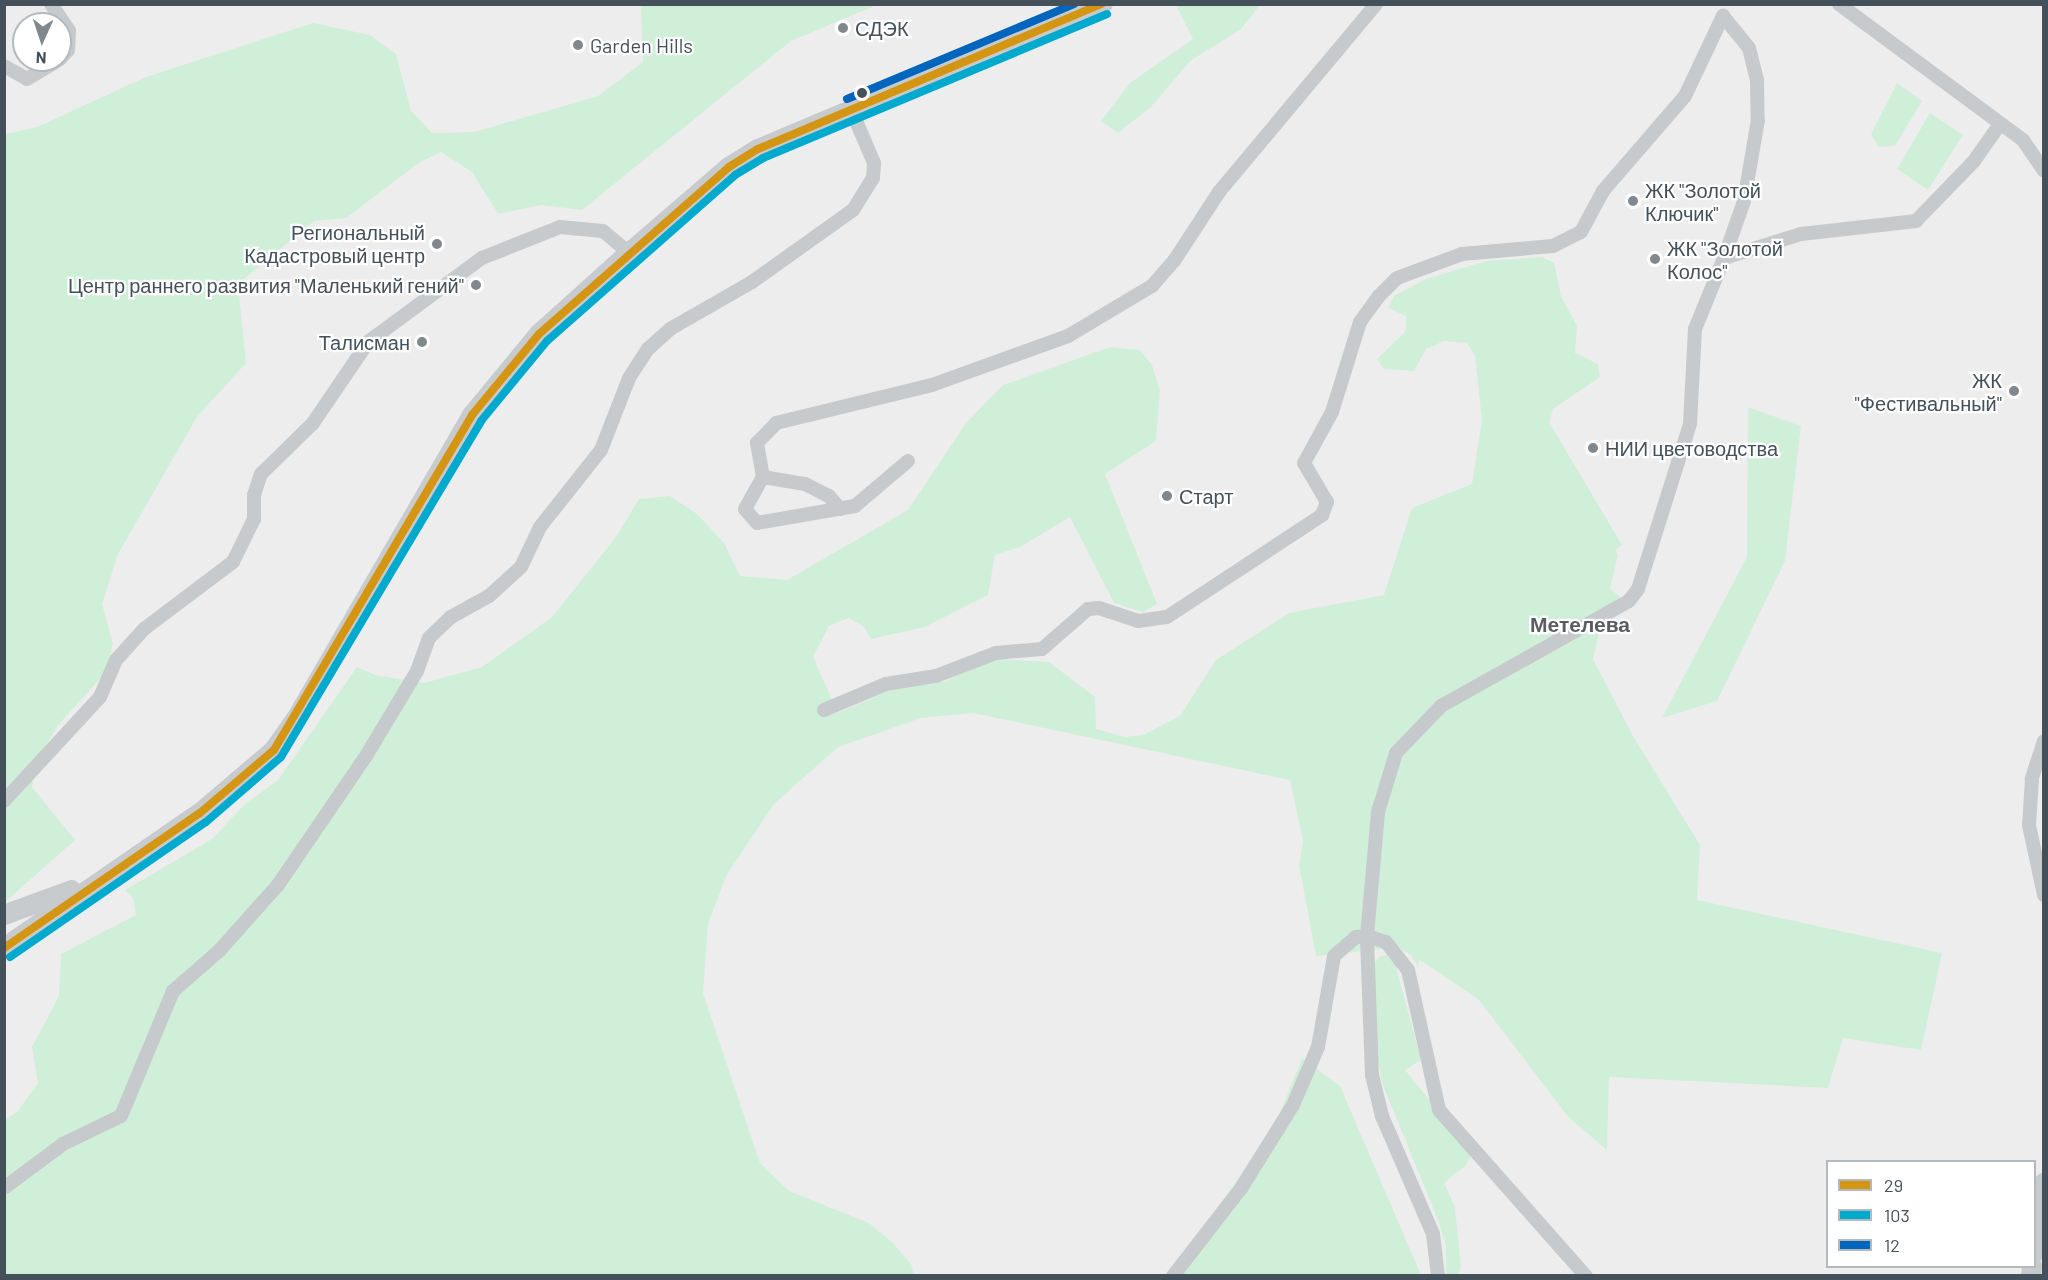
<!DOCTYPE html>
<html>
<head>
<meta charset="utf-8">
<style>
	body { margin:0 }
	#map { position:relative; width:2048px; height:1280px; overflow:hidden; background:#eeeded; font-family:Barlow,sans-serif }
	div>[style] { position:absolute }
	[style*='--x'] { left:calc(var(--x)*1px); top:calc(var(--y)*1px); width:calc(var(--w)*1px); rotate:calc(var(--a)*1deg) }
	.green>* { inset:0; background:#d0efd9 }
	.minor>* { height:14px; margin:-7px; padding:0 7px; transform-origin:7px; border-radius:7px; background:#c7cacc }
	.secondary>* { height:20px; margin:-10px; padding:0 10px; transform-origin:10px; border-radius:10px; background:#c7cbce }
	.bus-1>* { height:8px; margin:-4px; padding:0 4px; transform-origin:4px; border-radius:4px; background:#d39512 }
	.bus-2>* { height:8px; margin:-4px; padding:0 4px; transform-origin:4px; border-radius:4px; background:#00a9ce }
	.bus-3>* { height:8px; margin:-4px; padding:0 4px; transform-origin:4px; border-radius:4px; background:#0065bd }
	.dots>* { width:16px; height:16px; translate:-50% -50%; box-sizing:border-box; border:3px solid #fff; border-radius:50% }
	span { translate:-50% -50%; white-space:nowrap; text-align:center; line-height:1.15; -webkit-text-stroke:4.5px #fff; paint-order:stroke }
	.poi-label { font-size:20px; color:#44515a }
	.left { translate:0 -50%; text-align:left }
	.right { translate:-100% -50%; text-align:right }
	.neighbourhood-label { font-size:21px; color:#595d61; font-weight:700 }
	.frame { position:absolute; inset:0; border:6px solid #44515a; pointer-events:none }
	.legend { position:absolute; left:1826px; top:1160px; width:210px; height:108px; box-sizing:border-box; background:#fff; border:2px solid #b4b9bd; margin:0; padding:8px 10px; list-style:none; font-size:18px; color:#44515a }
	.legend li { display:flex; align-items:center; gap:12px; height:30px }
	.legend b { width:30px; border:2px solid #b4b9bd }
	.north { position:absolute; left:12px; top:12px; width:60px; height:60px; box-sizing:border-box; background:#fff; border:2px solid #b4b9bd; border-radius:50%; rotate:183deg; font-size:16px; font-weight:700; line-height:24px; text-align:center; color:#44515a }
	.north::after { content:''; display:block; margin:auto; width:21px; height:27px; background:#80888d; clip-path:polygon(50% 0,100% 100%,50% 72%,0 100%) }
</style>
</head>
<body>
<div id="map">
	<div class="green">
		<div style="clip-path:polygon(641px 5px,877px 5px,791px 41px,582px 210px,541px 205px,498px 214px,472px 172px,441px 152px,420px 162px,346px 218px,314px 221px,238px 284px,246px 363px,197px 417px,118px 554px,102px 604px,113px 644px,106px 672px,59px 724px,38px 758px,32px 787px,75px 840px,5px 902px,5px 134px,37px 127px,146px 77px,313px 23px,370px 35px,396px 54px,411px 111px,432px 133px,474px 132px,598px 96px,643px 62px)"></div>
		<div style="clip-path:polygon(1176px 5px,1260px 5px,1241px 29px,1190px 61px,1151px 107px,1118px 133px,1101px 121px,1130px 83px,1193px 39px)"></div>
		<div style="clip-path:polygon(1897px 83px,1922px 101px,1895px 146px,1879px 147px,1871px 134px)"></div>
		<div style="clip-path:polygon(1930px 113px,1963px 135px,1928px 190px,1897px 169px)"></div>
		<div style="clip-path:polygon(1542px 257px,1554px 263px,1561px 296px,1577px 326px,1575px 353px,1598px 364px,1600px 377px,1553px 409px,1549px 422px,1622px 545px,1615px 550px,1618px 555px,1610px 589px,1623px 599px,1604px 610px,1593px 659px,1633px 736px,1700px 845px,1697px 900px,1942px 953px,1921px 1050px,1843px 1038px,1828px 1088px,1609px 1077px,1607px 1150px,1569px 1118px,1479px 1000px,1425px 963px,1419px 960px,1418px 967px,1411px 955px,1398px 947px,1316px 956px,1299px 865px,1303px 841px,1290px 780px,973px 713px,921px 718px,838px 747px,774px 804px,727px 874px,708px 924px,703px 993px,760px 1163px,789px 1191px,869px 1223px,893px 1243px,911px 1264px,914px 1275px,5px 1276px,5px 1120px,17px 1112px,38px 1083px,32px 1047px,59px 996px,61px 954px,136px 915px,133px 898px,125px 890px,212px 839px,245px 804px,278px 780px,357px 667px,375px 675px,424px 683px,482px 667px,552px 617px,616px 537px,639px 499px,670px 496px,697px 514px,724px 543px,740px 576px,787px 580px,908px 510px,966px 423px,1003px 385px,1110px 347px,1140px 350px,1152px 365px,1160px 390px,1156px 441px,1105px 474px,1157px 604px,1143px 612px,1114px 603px,1070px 517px,1020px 547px,995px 555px,988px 595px,925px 627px,871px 639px,863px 626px,848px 618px,829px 626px,813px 657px,838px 713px,888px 691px,943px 682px,995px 659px,1049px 662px,1095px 697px,1096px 729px,1125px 737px,1143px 735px,1180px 716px,1216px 660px,1289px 613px,1384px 595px,1412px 508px,1472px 484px,1482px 420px,1475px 356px,1467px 343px,1444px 341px,1426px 349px,1414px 371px,1384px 369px,1377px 359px,1406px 331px,1406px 316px,1388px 308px,1394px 296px,1426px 279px,1486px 261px)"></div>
		<div style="clip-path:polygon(1748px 407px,1801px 426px,1785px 561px,1717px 701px,1662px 718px,1747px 557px)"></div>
		<div style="clip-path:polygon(1380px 956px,1387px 955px,1395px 963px,1421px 1060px,1405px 1070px,1473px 1153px,1465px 1166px,1444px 1183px,1455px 1207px,1461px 1267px,1458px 1275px,1446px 1275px,1446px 1246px,1438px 1220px,1382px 1083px,1375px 1041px,1374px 963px)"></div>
		<div style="clip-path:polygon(1302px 1058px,1340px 1086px,1421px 1275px,1165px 1276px,1205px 1228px,1278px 1118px)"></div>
	</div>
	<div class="minor">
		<div style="--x:51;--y:4;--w:32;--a:56"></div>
		<div style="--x:69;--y:31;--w:19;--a:93"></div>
		<div style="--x:68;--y:50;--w:12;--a:132"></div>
		<div style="--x:1839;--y:4;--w:229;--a:36.5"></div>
		<div style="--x:2023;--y:140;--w:37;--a:56"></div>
		<div style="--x:4;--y:66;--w:26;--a:29"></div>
		<div style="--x:27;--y:79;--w:37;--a:-31"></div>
		<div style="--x:908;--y:461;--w:70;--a:139.7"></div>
		<div style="--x:855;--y:506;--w:99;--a:170.2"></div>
		<div style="--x:757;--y:523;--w:18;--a:-131"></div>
		<div style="--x:745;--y:509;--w:37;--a:-61"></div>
		<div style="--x:763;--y:477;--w:35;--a:-100"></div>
		<div style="--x:757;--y:443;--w:28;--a:-46"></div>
		<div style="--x:776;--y:423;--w:161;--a:-13.7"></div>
		<div style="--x:932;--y:385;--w:145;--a:-19.8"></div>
		<div style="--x:1068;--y:336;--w:98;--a:-30.8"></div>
		<div style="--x:1152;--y:286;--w:33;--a:-49"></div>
		<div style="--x:1174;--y:261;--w:82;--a:-56.9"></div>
		<div style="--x:1219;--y:192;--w:245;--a:-50.1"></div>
		<div style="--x:763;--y:477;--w:43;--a:9.5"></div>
		<div style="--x:805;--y:484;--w:27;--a:27"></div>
		<div style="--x:829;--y:496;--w:17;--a:50"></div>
		<div style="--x:824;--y:710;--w:67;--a:-22.8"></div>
		<div style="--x:886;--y:684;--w:51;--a:-9.1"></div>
		<div style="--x:936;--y:676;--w:64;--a:-21"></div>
		<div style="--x:996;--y:653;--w:46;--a:-5"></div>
		<div style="--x:1042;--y:649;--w:61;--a:-41"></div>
		<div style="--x:1088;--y:609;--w:11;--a:-5"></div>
		<div style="--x:1099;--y:608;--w:41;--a:18.4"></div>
		<div style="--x:1138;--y:621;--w:29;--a:-8"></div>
		<div style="--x:1167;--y:617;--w:186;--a:-33.3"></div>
		<div style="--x:1322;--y:515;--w:14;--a:-69"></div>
		<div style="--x:1327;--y:502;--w:45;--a:-120.5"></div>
		<div style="--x:1304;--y:463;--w:58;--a:-61.2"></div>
		<div style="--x:1332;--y:412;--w:94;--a:-72.7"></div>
		<div style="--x:1360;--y:322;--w:32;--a:-54"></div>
		<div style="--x:1379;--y:296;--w:25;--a:-45"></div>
		<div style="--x:1397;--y:278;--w:69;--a:-20.3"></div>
		<div style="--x:1462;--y:254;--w:91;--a:-5"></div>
		<div style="--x:1553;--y:246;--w:31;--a:-27"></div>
		<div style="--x:1581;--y:232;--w:47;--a:-61.8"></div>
		<div style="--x:1603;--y:191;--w:125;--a:-49.2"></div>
		<div style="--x:1685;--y:96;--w:89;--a:-64.6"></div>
		<div style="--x:1723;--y:16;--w:41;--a:50.9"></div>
		<div style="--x:1749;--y:48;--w:34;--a:76"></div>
		<div style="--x:1757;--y:81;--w:39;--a:89"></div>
		<div style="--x:1758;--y:120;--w:82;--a:99.8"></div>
		<div style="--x:1744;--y:201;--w:60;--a:109.3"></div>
		<div style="--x:2044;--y:741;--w:40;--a:108"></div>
		<div style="--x:2032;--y:779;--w:46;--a:93.7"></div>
		<div style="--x:2029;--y:825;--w:72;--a:77.9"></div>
		<div style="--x:4;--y:801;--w:142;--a:-47.3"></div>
		<div style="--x:100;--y:697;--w:40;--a:-66.6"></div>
		<div style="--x:116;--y:660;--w:42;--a:-47.9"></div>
		<div style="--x:144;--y:629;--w:111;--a:-37"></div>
		<div style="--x:233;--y:562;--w:48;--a:-64"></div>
		<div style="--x:254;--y:519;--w:24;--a:-90"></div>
		<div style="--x:254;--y:495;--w:22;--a:-72"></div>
		<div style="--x:261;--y:474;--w:73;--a:-44.4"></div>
		<div style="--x:313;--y:423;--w:98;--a:-55.8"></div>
		<div style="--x:368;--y:342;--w:142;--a:-36.4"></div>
		<div style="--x:482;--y:258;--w:84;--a:-21.7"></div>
		<div style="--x:560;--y:227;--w:43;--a:5.3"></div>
		<div style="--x:603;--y:231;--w:34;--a:40"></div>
		<div style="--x:4;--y:1188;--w:74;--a:-36.7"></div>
		<div style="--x:63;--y:1144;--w:64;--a:-25.8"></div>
		<div style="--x:121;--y:1116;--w:135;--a:-67.4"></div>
		<div style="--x:173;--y:991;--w:61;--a:-41"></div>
		<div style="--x:219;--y:951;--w:89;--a:-48.2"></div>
		<div style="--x:278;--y:885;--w:156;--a:-55.7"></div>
		<div style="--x:366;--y:756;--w:99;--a:-59"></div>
		<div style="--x:417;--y:671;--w:35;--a:-70"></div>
		<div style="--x:429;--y:638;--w:30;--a:-44"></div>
		<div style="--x:451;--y:617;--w:43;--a:-28.9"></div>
		<div style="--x:489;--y:596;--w:43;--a:-42.2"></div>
		<div style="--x:521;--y:567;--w:44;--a:-64.6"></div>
		<div style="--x:540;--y:527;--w:98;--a:-51.6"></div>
		<div style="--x:601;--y:450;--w:77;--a:-68.7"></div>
		<div style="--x:629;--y:378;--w:35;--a:-57"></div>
		<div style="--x:648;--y:349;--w:30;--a:-42"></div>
		<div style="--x:670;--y:329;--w:95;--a:-29.8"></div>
		<div style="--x:752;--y:282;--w:124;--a:-35.5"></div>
		<div style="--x:853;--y:210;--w:38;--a:-58"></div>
		<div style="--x:873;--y:178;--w:15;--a:-86"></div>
		<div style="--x:874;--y:163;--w:59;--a:-113.1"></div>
		<div style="--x:1173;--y:1276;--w:113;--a:-52.2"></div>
		<div style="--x:1242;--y:1187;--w:97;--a:-58.1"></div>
		<div style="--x:1293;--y:1105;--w:63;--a:-66.7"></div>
		<div style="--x:1318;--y:1047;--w:92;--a:-80"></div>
		<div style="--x:1334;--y:956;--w:29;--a:-41"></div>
		<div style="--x:1356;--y:937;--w:11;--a:-5"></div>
		<div style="--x:1367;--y:936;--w:124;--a:-84.9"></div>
		<div style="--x:1378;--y:812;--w:62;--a:-73"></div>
		<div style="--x:1396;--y:753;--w:65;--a:-46.2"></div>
		<div style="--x:1441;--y:706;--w:215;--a:-29.2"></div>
		<div style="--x:1629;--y:601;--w:15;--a:-53"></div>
		<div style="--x:1638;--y:589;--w:173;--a:-72.5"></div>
		<div style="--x:1690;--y:424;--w:95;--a:-87"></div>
		<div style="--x:1695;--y:329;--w:77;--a:-67.8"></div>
		<div style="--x:1724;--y:258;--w:81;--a:-17.3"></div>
		<div style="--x:1801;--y:234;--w:116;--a:-6.4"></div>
		<div style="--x:1916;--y:221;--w:83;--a:-46"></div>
		<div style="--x:1974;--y:161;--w:45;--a:-54.9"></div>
		<div style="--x:1438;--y:1276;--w:42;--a:-96.8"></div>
		<div style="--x:1433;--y:1234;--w:129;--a:-113.4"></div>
		<div style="--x:1382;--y:1116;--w:42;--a:-103.7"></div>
		<div style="--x:1372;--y:1075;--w:139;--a:-92.1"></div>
		<div style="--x:1367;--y:936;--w:20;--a:18"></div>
		<div style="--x:1386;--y:942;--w:36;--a:52"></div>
		<div style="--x:1408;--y:970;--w:143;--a:77.5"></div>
		<div style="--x:1439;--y:1110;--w:222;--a:48.5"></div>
	</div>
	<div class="secondary">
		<div style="--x:4;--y:915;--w:72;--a:-20.2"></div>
		<div style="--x:4;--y:948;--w:238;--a:-34.6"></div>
		<div style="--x:200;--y:813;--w:97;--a:-40.4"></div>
		<div style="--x:274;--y:750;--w:38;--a:-55"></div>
		<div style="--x:296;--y:719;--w:351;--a:-59.9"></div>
		<div style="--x:472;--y:415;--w:105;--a:-50.4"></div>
		<div style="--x:539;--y:334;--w:121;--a:-42"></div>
		<div style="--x:629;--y:253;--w:132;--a:-40.7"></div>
		<div style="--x:729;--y:167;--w:34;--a:-32"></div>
		<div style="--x:758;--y:149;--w:374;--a:-22.8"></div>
		<div style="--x:2034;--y:1253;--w:71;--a:-81.9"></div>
		<div style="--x:2031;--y:1276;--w:10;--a:-84"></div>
	</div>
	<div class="bus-1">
		<div style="--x:4;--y:948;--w:238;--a:-34.6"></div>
		<div style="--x:200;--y:813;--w:97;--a:-40.4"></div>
		<div style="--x:274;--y:750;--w:389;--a:-59.4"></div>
		<div style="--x:472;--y:415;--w:105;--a:-50.4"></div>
		<div style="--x:539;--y:334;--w:253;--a:-41.3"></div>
		<div style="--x:729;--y:167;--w:34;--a:-32"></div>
		<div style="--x:758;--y:149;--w:373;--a:-22.9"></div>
	</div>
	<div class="bus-2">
		<div style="--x:10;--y:957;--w:238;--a:-34.6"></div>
		<div style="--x:206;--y:822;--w:99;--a:-40.9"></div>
		<div style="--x:281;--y:757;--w:391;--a:-59.2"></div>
		<div style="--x:481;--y:421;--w:104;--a:-50.5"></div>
		<div style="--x:547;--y:341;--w:251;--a:-41.4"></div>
		<div style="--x:735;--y:175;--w:33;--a:-31"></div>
		<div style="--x:763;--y:158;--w:373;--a:-22.7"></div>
	</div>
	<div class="bus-3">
		<div style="--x:847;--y:99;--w:246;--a:-22.7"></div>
	</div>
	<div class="dots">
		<div style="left:843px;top:28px;background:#80888d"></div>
		<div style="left:578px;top:45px;background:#80888d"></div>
		<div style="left:862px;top:93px;background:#44515a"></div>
		<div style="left:1633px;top:201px;background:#80888d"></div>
		<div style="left:437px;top:244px;background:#80888d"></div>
		<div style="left:1655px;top:259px;background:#80888d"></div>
		<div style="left:476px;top:285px;background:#80888d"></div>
		<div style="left:422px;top:342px;background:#80888d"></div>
		<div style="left:2014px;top:391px;background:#80888d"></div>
		<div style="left:1593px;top:448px;background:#80888d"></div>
		<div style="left:1167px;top:496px;background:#80888d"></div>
	</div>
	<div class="poi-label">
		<span class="left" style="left:855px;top:28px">СДЭК</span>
		<span class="left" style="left:590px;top:45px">Garden Hills</span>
		<span class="left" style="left:1645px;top:202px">ЖК "Золотой<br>Ключик"</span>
		<span class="right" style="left:425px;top:244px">Региональный<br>Кадастровый центр</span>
		<span class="left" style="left:1667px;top:260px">ЖК "Золотой<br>Колос"</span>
		<span class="right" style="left:464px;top:285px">Центр раннего развития "Маленький гений"</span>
		<span class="right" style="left:410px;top:342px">Талисман</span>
		<span class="right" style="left:2002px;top:392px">ЖК<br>"Фестивальный"</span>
		<span class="left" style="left:1605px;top:448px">НИИ цветоводства</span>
		<span class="left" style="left:1179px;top:496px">Старт</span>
	</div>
	<div class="neighbourhood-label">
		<span style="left:1580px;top:624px">Метелева</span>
	</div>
	<div class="frame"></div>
	<ul class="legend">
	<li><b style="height:8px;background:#d39512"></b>29</li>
	<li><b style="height:8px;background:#00a9ce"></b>103</li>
	<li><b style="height:8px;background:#0065bd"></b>12</li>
	</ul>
	<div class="north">N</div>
</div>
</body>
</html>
